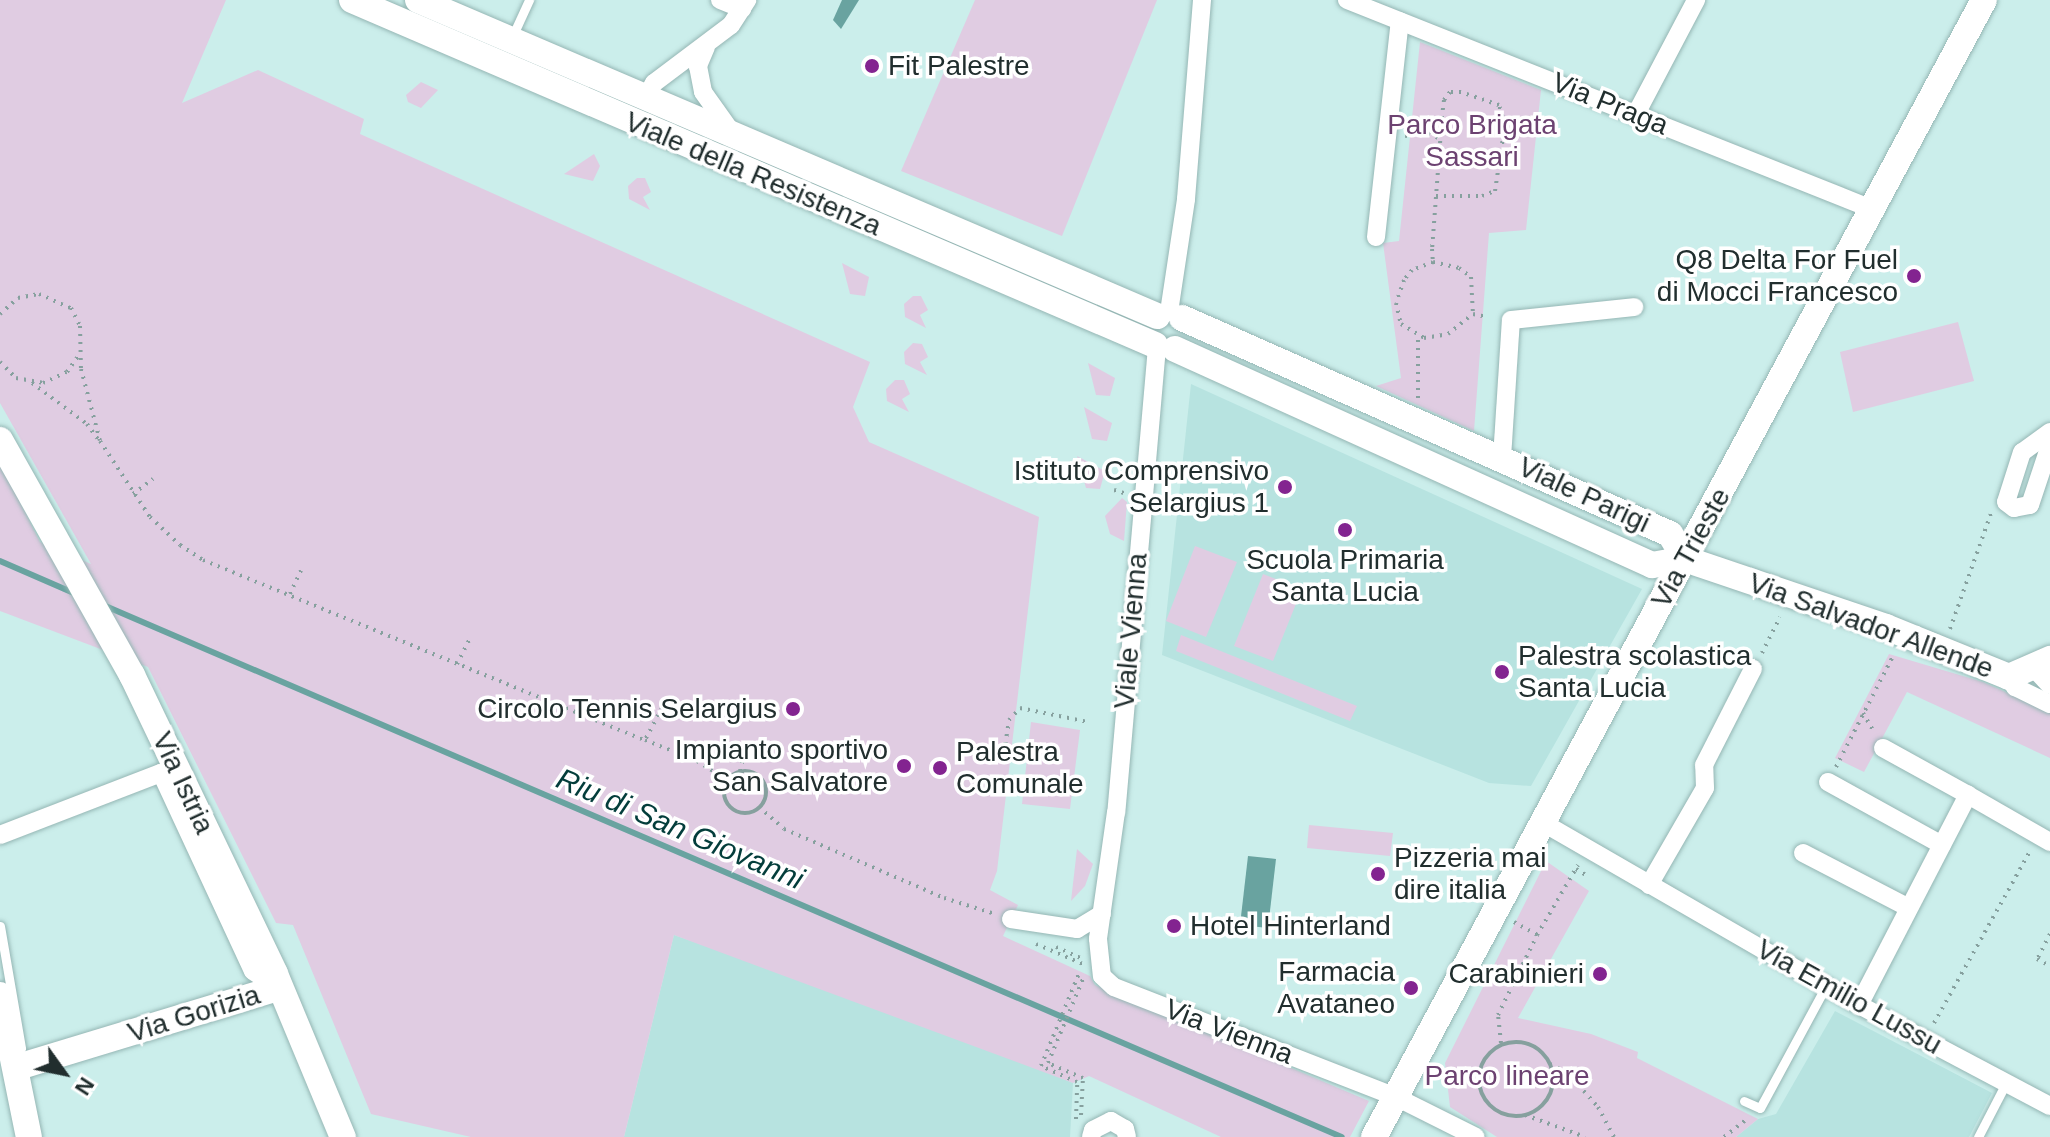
<!DOCTYPE html>
<html>
<head>
<meta charset="utf-8">
<style>
	body { margin:0 }
	#map { position:relative; width:2050px; height:1137px; overflow:hidden; background:#cbeeeb; font-family:Helvetica,sans-serif }
	div>[style] { position:absolute }
	[style*='--x'] { left:calc(var(--x)*1px); top:calc(var(--y)*1px); width:calc(var(--w)*1px); rotate:calc(var(--a)*1deg) }
	.built>* { inset:0; background:#b7e3e0 }
	.green>* { inset:0; background:#e0cce2 }
	.water>* { inset:0; background:#69a3a0 }
	.stream>* { height:6px; margin:-3px; padding:0 3px; transform-origin:3px; border-radius:3px; background:#69a3a0 }
	.path>* { height:4px; margin-top:-2px; transform-origin:0; background:repeating-linear-gradient(90deg,#86a09e 0 2px,transparent 0 8px) }
	.path>.ring { margin:-2px; padding:0; box-sizing:content-box; background:none; border:4px solid #86a09e; border-radius:50% }
	.roads { filter:drop-shadow(0 0 2px #95b6b4) drop-shadow(0 0 2px #95b6b4) }
	.lane>* { height:9px; margin:-4.5px; padding:0 4.5px; transform-origin:4.5px; border-radius:4.5px; background:#fff }
	.street>* { height:18px; margin:-9px; padding:0 9px; transform-origin:9px; border-radius:9px; background:#fff }
	.secondary>* { height:26px; margin:-13px; padding:0 13px; transform-origin:13px; border-radius:13px; background:#fff }
	.dots>* { width:22px; height:22px; translate:-50% -50%; box-sizing:border-box; border:4px solid #fff; border-radius:50% }
	span { translate:-50% -50%; white-space:nowrap; text-align:center; line-height:1.15; -webkit-text-stroke:7px #fff; paint-order:stroke }
	.poi-label { font-size:28px; color:#212e2e }
	.left { translate:0 -50%; text-align:left }
	.right { translate:-100% -50%; text-align:right }
	.street-label { font-size:28px; color:#212e2e }
	.park-label { font-size:28px; color:#6c4271 }
	.water-label { font-size:30px; color:#033d3b; font-style:italic }
	.north { position:absolute; left:24px; top:1033px; width:80px; height:80px; -webkit-text-stroke:6px #fff; paint-order:stroke; rotate:123deg; font-size:22px; font-weight:700; line-height:32px; text-align:center; color:#212e2e }
	.north::after { content:''; display:block; margin:auto; width:28px; height:36px; background:#212e2e; clip-path:polygon(50% 0,100% 100%,50% 72%,0 100%) }
</style>
</head>
<body>
<div id="map">
	<div class="built">
		<div style="clip-path:polygon(1191px 384px,1642px 589px,1531px 786px,1489px 783px,1162px 655px)"></div>
		<div style="clip-path:polygon(674px 935px,921px 1020px,1073px 1083px,1070px 1137px,624px 1137px)"></div>
		<div style="clip-path:polygon(1835px 1011px,1992px 1093px,1969px 1137px,1736px 1137px,1758px 1119px,1776px 1114px)"></div>
	</div>
	<div class="green">
		<div style="clip-path:polygon(0 0,226px 0,182px 103px,258px 70px,364px 119px,360px 134px,870px 362px,853px 407px,869px 442px,1039px 517px,997px 871px,990px 890px,1018px 905px,1003px 936px,1090px 976px,1095px 985px,1369px 1101px,1350px 1137px,1221px 1137px,1089px 1076px,1073px 1083px,674px 935px,624px 1137px,471px 1137px,371px 1114px,293px 925px,276px 923px,148px 667px,0 611px,0 462px,40px 542px,91px 564px,0 403px)"></div>
		<div style="clip-path:polygon(975px 0,1157px 0,1062px 236px,901px 171px)"></div>
		<div style="clip-path:polygon(1420px 42px,1541px 90px,1526px 230px,1489px 233px,1474px 431px,1376px 386px,1401px 378px,1383px 243px,1399px 241px)"></div>
		<div style="clip-path:polygon(421px 82px,438px 90px,421px 108px,408px 102px,406px 95px)"></div>
		<div style="clip-path:polygon(594px 154px,600px 166px,593px 181px,564px 174px)"></div>
		<div style="clip-path:polygon(637px 178px,645px 178px,651px 192px,643px 197px,650px 210px,629px 199px,628px 186px)"></div>
		<div style="clip-path:polygon(842px 263px,869px 277px,865px 296px,850px 294px)"></div>
		<div style="clip-path:polygon(913px 296px,921px 296px,928px 310px,920px 315px,926px 328px,905px 317px,904px 304px)"></div>
		<div style="clip-path:polygon(1958px 322px,1974px 381px,1853px 412px,1840px 352px)"></div>
		<div style="clip-path:polygon(913px 343px,922px 344px,928px 357px,920px 362px,927px 375px,905px 364px,904px 352px)"></div>
		<div style="clip-path:polygon(1088px 363px,1115px 378px,1110px 396px,1096px 395px)"></div>
		<div style="clip-path:polygon(895px 380px,904px 380px,910px 394px,902px 399px,909px 412px,887px 401px,886px 389px)"></div>
		<div style="clip-path:polygon(1084px 407px,1112px 423px,1107px 441px,1092px 439px)"></div>
		<div style="clip-path:polygon(1077px 456px,1105px 471px,1100px 489px,1086px 488px)"></div>
		<div style="clip-path:polygon(1122px 498px,1127px 502px,1124px 541px,1110px 534px,1105px 516px)"></div>
		<div style="clip-path:polygon(1195px 546px,1237px 562px,1206px 637px,1166px 621px)"></div>
		<div style="clip-path:polygon(1263px 574px,1302px 589px,1273px 661px,1234px 646px)"></div>
		<div style="clip-path:polygon(1181px 635px,1357px 706px,1350px 721px,1176px 651px)"></div>
		<div style="clip-path:polygon(1889px 654px,1983px 682px,2050px 712px,2050px 758px,1907px 692px,1864px 772px,1835px 758px)"></div>
		<div style="clip-path:polygon(1031px 722px,1080px 730px,1070px 809px,1022px 804px)"></div>
		<div style="clip-path:polygon(1309px 825px,1393px 833px,1390px 856px,1307px 848px)"></div>
		<div style="clip-path:polygon(1077px 849px,1093px 864px,1085px 886px,1071px 901px)"></div>
		<div style="clip-path:polygon(1546px 861px,1589px 891px,1518px 1018px,1591px 1034px,1638px 1052px,1637px 1058px,1758px 1119px,1736px 1137px,1497px 1137px,1450px 1107px,1445px 1063px)"></div>
	</div>
	<div class="water">
		<div style="clip-path:polygon(842px 0,859px 0,841px 29px,833px 20px)"></div>
		<div style="clip-path:polygon(1248px 856px,1276px 859px,1268px 928px,1240px 925px)"></div>
	</div>
	<div class="stream">
		<div style="--x:0;--y:561;--w:81;--a:23.4"></div>
		<div style="--x:103;--y:605;--w:1348;--a:23.24"></div>
	</div>
	<div class="path">
		<div style="--x:1405;--y:136;--w:24;--a:-7"></div>
		<div style="--x:1429;--y:133;--w:13;--a:29"></div>
		<div style="--x:1436;--y:196;--w:46;--a:0"></div>
		<div style="--x:1482;--y:196;--w:14;--a:-21"></div>
		<div style="--x:1495;--y:191;--w:68;--a:-81.5"></div>
		<div style="--x:1505;--y:124;--w:20;--a:-108"></div>
		<div style="--x:1499;--y:105;--w:40;--a:-161.1"></div>
		<div style="--x:1461;--y:92;--w:11;--a:180"></div>
		<div style="--x:1450;--y:92;--w:10;--a:127"></div>
		<div style="--x:1444;--y:100;--w:17;--a:97"></div>
		<div style="--x:1442;--y:117;--w:132;--a:94.3"></div>
		<div style="--x:1432;--y:249;--w:13;--a:86"></div>
		<div style="--x:1433;--y:262;--w:27;--a:13"></div>
		<div style="--x:1459;--y:268;--w:15;--a:37"></div>
		<div style="--x:1471;--y:277;--w:37;--a:87"></div>
		<div style="--x:1473;--y:314;--w:14;--a:12"></div>
		<div style="--x:1433;--y:262;--w:22;--a:159"></div>
		<div style="--x:1412;--y:270;--w:13;--a:129"></div>
		<div style="--x:1404;--y:280;--w:24;--a:109"></div>
		<div style="--x:1396;--y:303;--w:22;--a:77"></div>
		<div style="--x:1401;--y:324;--w:27;--a:31"></div>
		<div style="--x:1424;--y:338;--w:24;--a:-9"></div>
		<div style="--x:1448;--y:334;--w:32;--a:-39"></div>
		<div style="--x:0;--y:314;--w:24;--a:-42"></div>
		<div style="--x:18;--y:298;--w:21;--a:-11"></div>
		<div style="--x:39;--y:294;--w:35;--a:24"></div>
		<div style="--x:71;--y:308;--w:20;--a:63"></div>
		<div style="--x:80;--y:326;--w:43;--a:88.7"></div>
		<div style="--x:81;--y:369;--w:74;--a:75.2"></div>
		<div style="--x:100;--y:441;--w:91;--a:56.7"></div>
		<div style="--x:150;--y:517;--w:41;--a:43"></div>
		<div style="--x:180;--y:545;--w:27;--a:33"></div>
		<div style="--x:203;--y:560;--w:477;--a:22.2"></div>
		<div style="--x:0;--y:362;--w:23;--a:45"></div>
		<div style="--x:16;--y:378;--w:27;--a:10"></div>
		<div style="--x:43;--y:383;--w:26;--a:-25"></div>
		<div style="--x:67;--y:372;--w:21;--a:-55"></div>
		<div style="--x:32;--y:383;--w:69;--a:36.7"></div>
		<div style="--x:87;--y:424;--w:19;--a:54"></div>
		<div style="--x:1418;--y:398;--w:61;--a:-90"></div>
		<div style="--x:1114;--y:490;--w:14;--a:17"></div>
		<div style="--x:133;--y:494;--w:25;--a:-37"></div>
		<div style="--x:290;--y:594;--w:26;--a:-65"></div>
		<div style="--x:1950;--y:629;--w:123;--a:-70.5"></div>
		<div style="--x:1762;--y:653;--w:40;--a:-63.4"></div>
		<div style="--x:457;--y:664;--w:29;--a:-63"></div>
		<div style="--x:662;--y:708;--w:36;--a:118"></div>
		<div style="--x:645;--y:740;--w:56;--a:22"></div>
		<div style="--x:697;--y:761;--w:36;--a:32"></div>
		<div style="--x:1863;--y:713;--w:22;--a:60"></div>
		<div style="--x:1004;--y:752;--w:32;--a:-81"></div>
		<div style="--x:1009;--y:720;--w:16;--a:-47"></div>
		<div style="--x:1020;--y:708;--w:69;--a:11.6"></div>
		<div style="--x:1836;--y:767;--w:127;--a:-62.8"></div>
		<div style="--x:740;--y:771;--w:28;--a:-77"></div>
		<div class="ring" style="left:724px;top:771px;width:38px;height:38px"></div>
		<div style="--x:759;--y:807;--w:33;--a:41"></div>
		<div style="--x:784;--y:829;--w:174;--a:23.3"></div>
		<div style="--x:944;--y:898;--w:53;--a:17.4"></div>
		<div style="--x:1576;--y:869;--w:12;--a:31"></div>
		<div style="--x:1514;--y:922;--w:26;--a:29"></div>
		<div style="--x:1537;--y:935;--w:81;--a:-59.6"></div>
		<div style="--x:2050;--y:934;--w:28;--a:117"></div>
		<div style="--x:2037;--y:959;--w:15;--a:28"></div>
		<div style="--x:1036;--y:944;--w:51;--a:23.1"></div>
		<div style="--x:1056;--y:947;--w:27;--a:24"></div>
		<div style="--x:1934;--y:1023;--w:195;--a:-60.8"></div>
		<div class="ring" style="left:1479px;top:1042px;width:70px;height:70px"></div>
		<div style="--x:1501;--y:1043;--w:28;--a:-96"></div>
		<div style="--x:1498;--y:1015;--w:89;--a:-64"></div>
		<div style="--x:1550;--y:1064;--w:20;--a:27"></div>
		<div style="--x:1568;--y:1073;--w:45;--a:48.6"></div>
		<div style="--x:1598;--y:1107;--w:34;--a:62"></div>
		<div style="--x:1081;--y:1115;--w:37;--a:-87"></div>
		<div style="--x:1083;--y:1078;--w:38;--a:-157"></div>
		<div style="--x:1048;--y:1063;--w:91;--a:-67.4"></div>
		<div style="--x:1525;--y:1115;--w:64;--a:20.1"></div>
		<div style="--x:1076;--y:1119;--w:37;--a:-88"></div>
		<div style="--x:1077;--y:1082;--w:39;--a:-156"></div>
		<div style="--x:1041;--y:1066;--w:103;--a:-67.7"></div>
		<div style="--x:1724;--y:1137;--w:31;--a:-38"></div>
	</div>
	<div class="roads">
		<div class="lane">
			<div style="--x:512;--y:37;--w:41;--a:-65.3"></div>
			<div style="--x:0;--y:926;--w:124;--a:80.2"></div>
			<div style="--x:1744;--y:1101;--w:17;--a:24"></div>
			<div style="--x:1760;--y:1108;--w:139;--a:-61.6"></div>
			<div style="--x:1978;--y:1137;--w:61;--a:-62.6"></div>
		</div>
		<div class="street">
			<div style="--x:720;--y:0;--w:24;--a:22"></div>
			<div style="--x:1347;--y:0;--w:565;--a:21.71"></div>
			<div style="--x:706;--y:47;--w:21;--a:113"></div>
			<div style="--x:698;--y:66;--w:26;--a:79"></div>
			<div style="--x:703;--y:92;--w:47;--a:54.6"></div>
			<div style="--x:645;--y:99;--w:18;--a:-61"></div>
			<div style="--x:654;--y:83;--w:96;--a:-37"></div>
			<div style="--x:731;--y:25;--w:30;--a:-57"></div>
			<div style="--x:1636;--y:114;--w:129;--a:-62.2"></div>
			<div style="--x:1376;--y:237;--w:217;--a:-83.7"></div>
			<div style="--x:1169;--y:312;--w:114;--a:-81.4"></div>
			<div style="--x:1186;--y:199;--w:200;--a:-85.4"></div>
			<div style="--x:1157;--y:347;--w:467;--a:95"></div>
			<div style="--x:1116;--y:812;--w:128;--a:98.1"></div>
			<div style="--x:1098;--y:939;--w:37;--a:84"></div>
			<div style="--x:1102;--y:976;--w:16;--a:43"></div>
			<div style="--x:1114;--y:987;--w:303;--a:21.3"></div>
			<div style="--x:1396;--y:1097;--w:89;--a:26.6"></div>
			<div style="--x:2050;--y:432;--w:34;--a:144"></div>
			<div style="--x:2022;--y:452;--w:52;--a:107.7"></div>
			<div style="--x:2006;--y:502;--w:10;--a:37"></div>
			<div style="--x:2014;--y:508;--w:16;--a:-11"></div>
			<div style="--x:2030;--y:505;--w:63;--a:-71.6"></div>
			<div style="--x:1502;--y:458;--w:138;--a:-86.3"></div>
			<div style="--x:1511;--y:320;--w:124;--a:-6"></div>
			<div style="--x:2032;--y:666;--w:26;--a:47"></div>
			<div style="--x:2009;--y:677;--w:12;--a:59"></div>
			<div style="--x:2015;--y:687;--w:39;--a:26"></div>
			<div style="--x:1883;--y:748;--w:97;--a:28.9"></div>
			<div style="--x:1828;--y:782;--w:130;--a:28.9"></div>
			<div style="--x:1540;--y:821;--w:368;--a:30"></div>
			<div style="--x:1859;--y:1005;--w:216;--a:27.9"></div>
			<div style="--x:0;--y:835;--w:173;--a:-21.1"></div>
			<div style="--x:161;--y:773;--w:218;--a:65.1"></div>
			<div style="--x:253;--y:971;--w:30;--a:34"></div>
			<div style="--x:1803;--y:853;--w:119;--a:27.4"></div>
			<div style="--x:1649;--y:885;--w:112;--a:-60"></div>
			<div style="--x:1705;--y:788;--w:23;--a:-92"></div>
			<div style="--x:1704;--y:765;--w:108;--a:-63"></div>
			<div style="--x:1011;--y:919;--w:67;--a:8.6"></div>
			<div style="--x:1077;--y:929;--w:29;--a:-31"></div>
			<div style="--x:1859;--y:1005;--w:237;--a:-62.6"></div>
			<div style="--x:1968;--y:795;--w:95;--a:29.8"></div>
			<div style="--x:1091;--y:1137;--w:7;--a:-74"></div>
			<div style="--x:1093;--y:1130;--w:20;--a:-27"></div>
			<div style="--x:1111;--y:1121;--w:16;--a:30"></div>
			<div style="--x:1125;--y:1129;--w:8;--a:76"></div>
		</div>
		<div class="secondary">
			<div style="--x:352;--y:0;--w:874;--a:23.25"></div>
			<div style="--x:418;--y:0;--w:804;--a:23.15"></div>
			<div style="--x:1182;--y:318;--w:534;--a:23.88"></div>
			<div style="--x:1670;--y:534;--w:29;--a:59"></div>
			<div style="--x:1175;--y:349;--w:524;--a:24.36"></div>
			<div style="--x:1652;--y:565;--w:34;--a:-10"></div>
			<div style="--x:1685;--y:559;--w:212;--a:18.7"></div>
			<div style="--x:1886;--y:627;--w:133;--a:22.1"></div>
			<div style="--x:2009;--y:677;--w:45;--a:-23.7"></div>
			<div style="--x:0;--y:440;--w:270;--a:60.7"></div>
			<div style="--x:132;--y:675;--w:331;--a:64.4"></div>
			<div style="--x:275;--y:974;--w:177;--a:67.4"></div>
			<div style="--x:0;--y:995;--w:145;--a:78.5"></div>
			<div style="--x:18;--y:1067;--w:272;--a:-16.9"></div>
			<div style="--x:1374;--y:1137;--w:1290;--a:-61.79"></div>
		</div>
	</div>
	<div class="dots">
		<div style="left:872px;top:66px;background:#832490"></div>
		<div style="left:1914px;top:276px;background:#832490"></div>
		<div style="left:1285px;top:487px;background:#832490"></div>
		<div style="left:1345px;top:530px;background:#832490"></div>
		<div style="left:1502px;top:672px;background:#832490"></div>
		<div style="left:793px;top:709px;background:#832490"></div>
		<div style="left:904px;top:766px;background:#832490"></div>
		<div style="left:940px;top:768px;background:#832490"></div>
		<div style="left:1378px;top:874px;background:#832490"></div>
		<div style="left:1174px;top:926px;background:#832490"></div>
		<div style="left:1600px;top:974px;background:#832490"></div>
		<div style="left:1411px;top:988px;background:#832490"></div>
	</div>
	<div class="poi-label">
		<span class="left" style="left:888px;top:66px">Fit Palestre</span>
		<span class="right" style="left:1898px;top:276px">Q8 Delta For Fuel<br>di Mocci Francesco</span>
		<span class="right" style="left:1269px;top:487px">Istituto Comprensivo<br>Selargius 1</span>
		<span style="left:1345px;top:576px">Scuola Primaria<br>Santa Lucia</span>
		<span class="left" style="left:1518px;top:672px">Palestra scolastica<br>Santa Lucia</span>
		<span class="right" style="left:777px;top:709px">Circolo Tennis Selargius</span>
		<span class="right" style="left:888px;top:766px">Impianto sportivo<br>San Salvatore</span>
		<span class="left" style="left:956px;top:768px">Palestra<br>Comunale</span>
		<span class="left" style="left:1394px;top:874px">Pizzeria mai<br>dire italia</span>
		<span class="left" style="left:1190px;top:926px">Hotel Hinterland</span>
		<span class="right" style="left:1395px;top:988px">Farmacia<br>Avataneo</span>
		<span class="right" style="left:1584px;top:974px">Carabinieri</span>
	</div>
	<div class="street-label">
		<span style="left:1610px;top:104px;rotate:22deg">Via Praga</span>
		<span style="left:753px;top:174px;rotate:23deg">Viale della Resistenza</span>
		<span style="left:1584px;top:495px;rotate:25deg">Viale Parigi</span>
		<span style="left:1691px;top:548px;rotate:-61deg">Via Trieste</span>
		<span style="left:1871px;top:626px;rotate:20deg">Via Salvador Allende</span>
		<span style="left:1131px;top:631px;rotate:-85deg">Viale Vienna</span>
		<span style="left:183px;top:783px;rotate:65deg">Via Istria</span>
		<span style="left:1849px;top:997px;rotate:29deg">Via Emilio Lussu</span>
		<span style="left:194px;top:1014px;rotate:-17deg">Via Gorizia</span>
		<span style="left:1229px;top:1032px;rotate:21deg">Via Vienna</span>
	</div>
	<div class="park-label">
		<span style="left:1472px;top:141px">Parco Brigata<br>Sassari</span>
		<span style="left:1507px;top:1076px">Parco lineare</span>
	</div>
	<div class="water-label">
		<span style="left:680px;top:829px;rotate:23deg">Riu di San Giovanni</span>
	</div>
	<div class="north">N</div>
</div>
</body>
</html>
